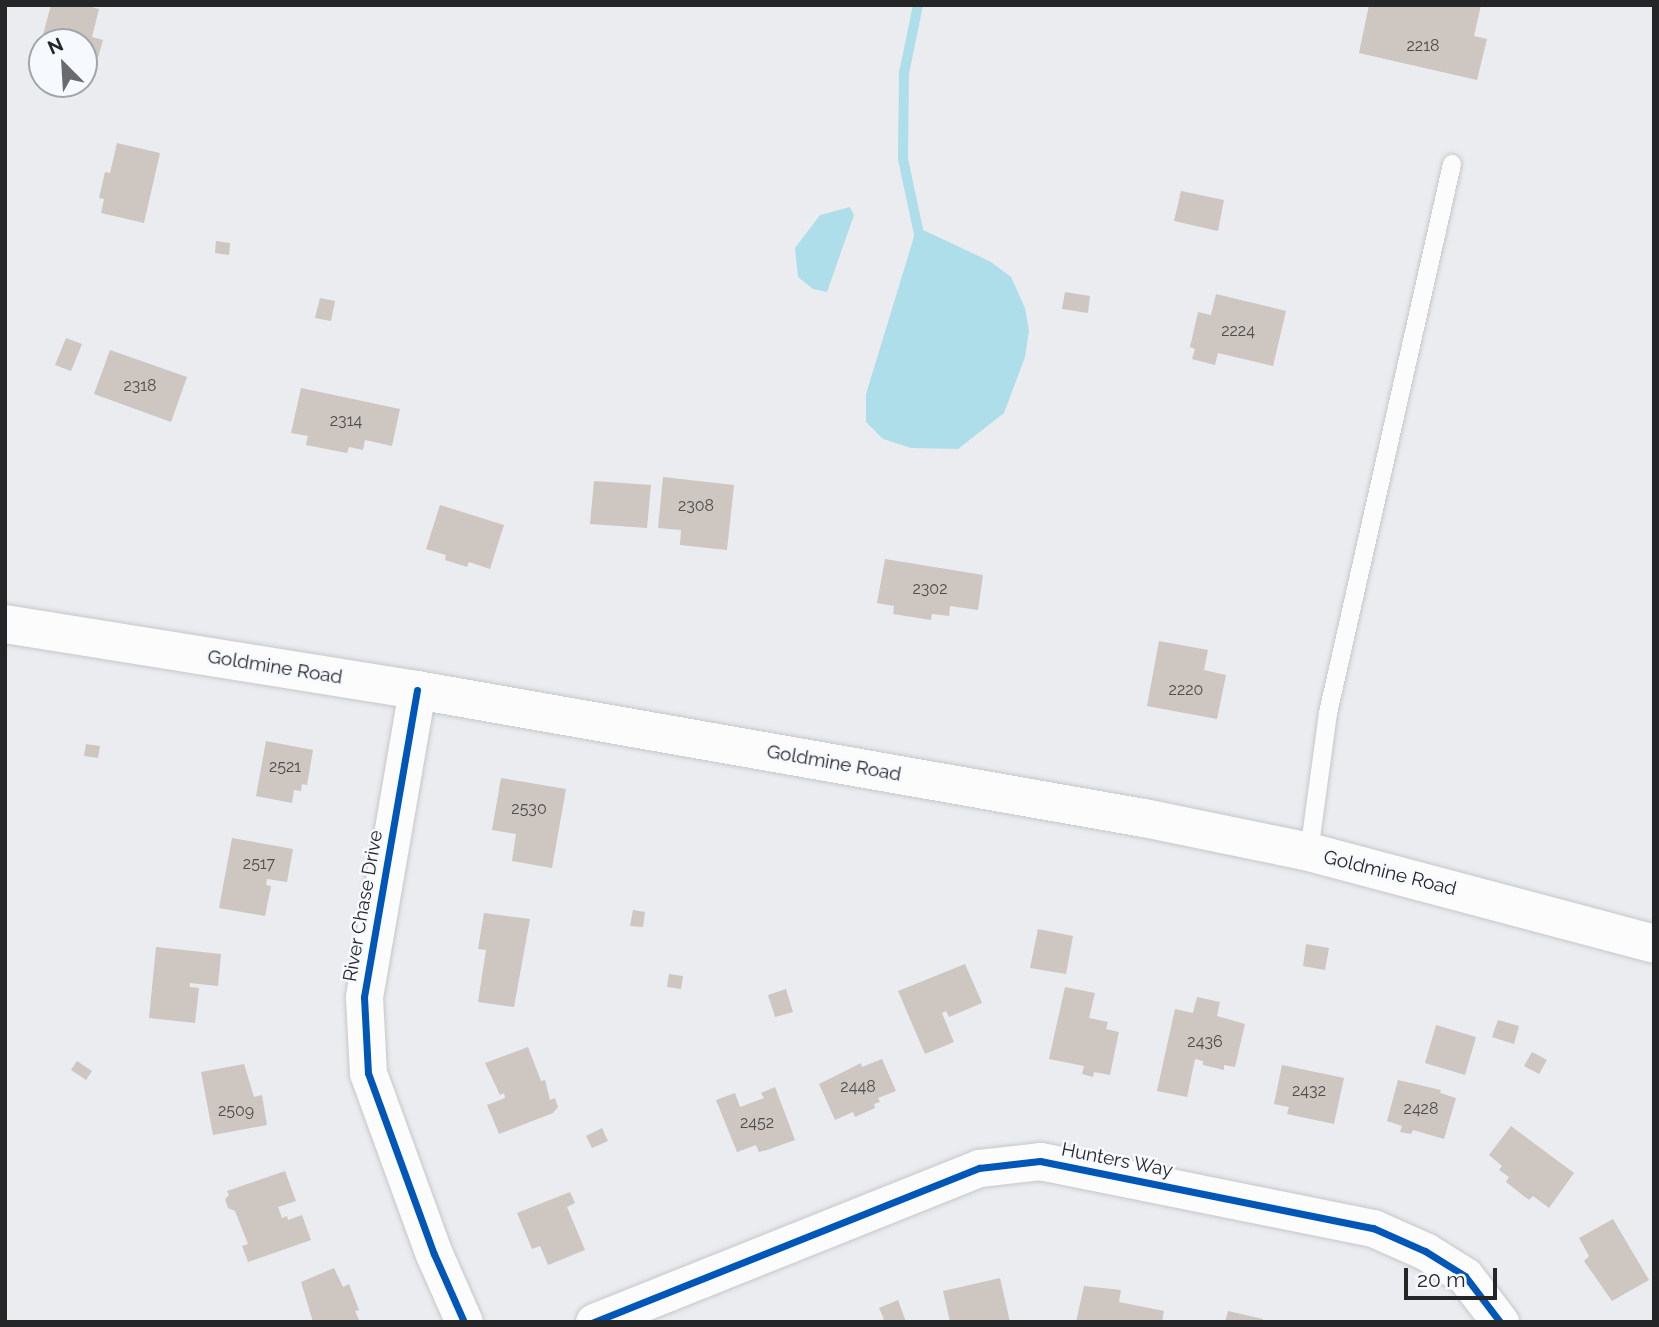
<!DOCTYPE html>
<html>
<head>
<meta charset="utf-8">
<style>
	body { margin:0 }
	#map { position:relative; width:1659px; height:1327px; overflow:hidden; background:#eaecef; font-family:Raleway,sans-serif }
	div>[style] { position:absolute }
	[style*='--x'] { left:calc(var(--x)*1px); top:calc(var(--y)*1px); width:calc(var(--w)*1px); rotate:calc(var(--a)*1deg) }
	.water>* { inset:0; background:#aedeea }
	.stream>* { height:10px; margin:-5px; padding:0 5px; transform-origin:5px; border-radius:5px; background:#aedeea }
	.building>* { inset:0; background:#cec6c0 }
	.roads { filter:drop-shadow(0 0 2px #c6c7c9) drop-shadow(0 0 2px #c6c7c9) }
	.lane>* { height:18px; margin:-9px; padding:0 9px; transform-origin:9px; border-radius:9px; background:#fcfcfd }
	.street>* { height:37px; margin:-18.5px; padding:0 18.5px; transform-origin:18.5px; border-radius:18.5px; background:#fcfcfd }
	.secondary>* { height:38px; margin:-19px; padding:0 19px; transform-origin:19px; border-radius:19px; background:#fcfcfd }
	.cycleway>* { height:7px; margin:-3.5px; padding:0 3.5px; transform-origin:3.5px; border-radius:3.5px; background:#0057b8 }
	span { translate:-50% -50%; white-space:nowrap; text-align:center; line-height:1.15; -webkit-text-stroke:5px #f6f9fe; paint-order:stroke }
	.number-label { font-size:16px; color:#4f4e4e }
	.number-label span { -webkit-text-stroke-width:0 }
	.street-label { font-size:19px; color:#252628 }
	.frame { position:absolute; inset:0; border:7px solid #252628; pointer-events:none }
	.north { position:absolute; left:28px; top:28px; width:70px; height:70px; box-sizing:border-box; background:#f6f9fe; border:2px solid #a2a5a8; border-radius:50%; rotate:336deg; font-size:19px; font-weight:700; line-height:28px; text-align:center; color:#252628 }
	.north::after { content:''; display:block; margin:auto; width:24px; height:32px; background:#6a6b6e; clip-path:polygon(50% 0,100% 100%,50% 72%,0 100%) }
	.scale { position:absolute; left:1404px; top:1268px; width:93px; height:32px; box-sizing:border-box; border:4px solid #252628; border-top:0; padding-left:9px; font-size:21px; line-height:24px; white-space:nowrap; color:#252628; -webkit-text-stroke:5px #f6f9fe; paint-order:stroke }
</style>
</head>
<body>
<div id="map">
	<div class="water">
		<div style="clip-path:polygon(850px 207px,854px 215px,827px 292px,813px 289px,798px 277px,795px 248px,820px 215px)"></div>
		<div style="clip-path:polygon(917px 227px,991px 262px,1011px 277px,1025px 308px,1029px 331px,1025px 357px,1004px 413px,958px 449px,911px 448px,883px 439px,866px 422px,866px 394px)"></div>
	</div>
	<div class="stream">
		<div style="--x:918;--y:5;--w:69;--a:101.6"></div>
		<div style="--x:904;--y:73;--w:86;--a:90.7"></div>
		<div style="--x:903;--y:159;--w:82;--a:78"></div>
	</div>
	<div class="building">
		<div style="clip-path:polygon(51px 5px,84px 5px,99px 9px,92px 37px,103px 40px,95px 68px,84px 65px,84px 42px,42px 42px,42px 54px,38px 53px)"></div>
		<div style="clip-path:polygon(1369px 5px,1481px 5px,1474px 36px,1487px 39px,1477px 80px,1359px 53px)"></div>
		<div style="clip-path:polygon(117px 143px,160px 153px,144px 223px,101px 213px,104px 199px,99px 198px,105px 172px,110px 173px)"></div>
		<div style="clip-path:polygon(1181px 191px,1224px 200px,1218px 231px,1174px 221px)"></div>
		<div style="clip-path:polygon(216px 241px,230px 243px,229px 255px,215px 253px)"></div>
		<div style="clip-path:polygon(1065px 292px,1090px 296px,1088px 313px,1062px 309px)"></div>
		<div style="clip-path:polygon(1216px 294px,1286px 311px,1273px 366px,1218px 353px,1215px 365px,1192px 359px,1195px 349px,1190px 347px,1198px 312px,1211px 315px)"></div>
		<div style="clip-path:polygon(320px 298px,335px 301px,331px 321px,315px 318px)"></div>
		<div style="clip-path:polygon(66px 338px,82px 344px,71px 371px,55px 365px)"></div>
		<div style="clip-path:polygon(110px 350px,187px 377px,171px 422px,94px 394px)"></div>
		<div style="clip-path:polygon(301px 388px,400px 409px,392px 446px,365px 440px,363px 450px,349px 447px,347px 453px,306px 445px,308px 436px,291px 433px)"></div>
		<div style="clip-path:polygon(663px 477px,734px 485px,727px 550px,680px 545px,681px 530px,658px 528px)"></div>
		<div style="clip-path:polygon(594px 481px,651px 485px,647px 528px,590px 524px)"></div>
		<div style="clip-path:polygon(440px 505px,504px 525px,490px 569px,469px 562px,467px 567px,445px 560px,446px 555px,426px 549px)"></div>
		<div style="clip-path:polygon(885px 559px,983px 575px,978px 610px,950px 606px,949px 616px,932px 614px,931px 620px,893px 614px,894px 606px,877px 603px)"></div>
		<div style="clip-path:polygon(1159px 641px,1208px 650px,1204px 670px,1226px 675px,1217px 719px,1147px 706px)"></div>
		<div style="clip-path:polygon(266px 741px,313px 750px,307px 785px,302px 784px,301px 791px,294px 790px,292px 803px,256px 796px)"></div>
		<div style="clip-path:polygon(86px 744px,100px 746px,98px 758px,84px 756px)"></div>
		<div style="clip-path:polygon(501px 778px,566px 789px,552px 868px,512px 861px,516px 834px,492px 830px)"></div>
		<div style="clip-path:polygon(232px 838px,293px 849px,287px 882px,267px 879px,266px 885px,271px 886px,265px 916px,219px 908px)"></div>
		<div style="clip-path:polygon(633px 910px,645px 912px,643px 927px,630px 926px)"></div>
		<div style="clip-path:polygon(484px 913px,530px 919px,514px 1007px,478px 1002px,486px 950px,478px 949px)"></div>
		<div style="clip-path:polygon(1038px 929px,1073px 936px,1066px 974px,1030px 968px)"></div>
		<div style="clip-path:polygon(1306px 944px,1329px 948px,1325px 970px,1303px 966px)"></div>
		<div style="clip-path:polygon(156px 947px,221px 954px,218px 986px,190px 983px,190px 987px,199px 988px,195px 1023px,149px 1018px)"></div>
		<div style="clip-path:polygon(965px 964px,982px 1003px,949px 1017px,946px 1011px,942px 1013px,954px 1042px,925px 1054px,898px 991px)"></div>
		<div style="clip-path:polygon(669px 974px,683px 976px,681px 989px,667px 987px)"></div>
		<div style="clip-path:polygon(1065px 987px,1095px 993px,1089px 1018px,1108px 1022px,1106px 1029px,1119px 1032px,1110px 1075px,1094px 1072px,1093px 1077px,1082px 1074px,1084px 1066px,1049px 1059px)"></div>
		<div style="clip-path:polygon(786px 989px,793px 1012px,775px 1017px,768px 995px)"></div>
		<div style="clip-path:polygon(1197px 997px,1220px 1002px,1217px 1016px,1245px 1024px,1235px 1067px,1224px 1065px,1224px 1070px,1203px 1065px,1203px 1061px,1195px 1059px,1187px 1097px,1157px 1091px,1175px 1009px,1193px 1013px)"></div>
		<div style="clip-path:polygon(1498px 1020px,1519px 1026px,1514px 1044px,1492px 1037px)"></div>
		<div style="clip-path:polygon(1436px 1025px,1476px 1037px,1465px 1075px,1425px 1063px)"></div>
		<div style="clip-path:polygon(528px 1047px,541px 1081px,545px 1080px,550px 1100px,555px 1098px,558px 1107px,553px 1113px,499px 1134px,487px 1105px,505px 1098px,504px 1093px,500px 1095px,485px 1063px)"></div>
		<div style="clip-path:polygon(1532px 1052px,1547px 1060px,1539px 1074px,1524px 1066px)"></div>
		<div style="clip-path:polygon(882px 1059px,896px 1091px,878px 1098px,880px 1102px,874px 1104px,875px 1108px,855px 1117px,853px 1112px,835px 1120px,819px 1084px,861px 1063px,862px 1067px)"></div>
		<div style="clip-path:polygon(77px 1061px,92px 1071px,86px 1080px,71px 1070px)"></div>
		<div style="clip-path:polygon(244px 1064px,254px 1097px,262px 1095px,267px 1125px,213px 1135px,201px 1072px)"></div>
		<div style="clip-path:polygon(1282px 1065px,1344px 1078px,1334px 1124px,1287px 1114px,1289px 1107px,1274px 1104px)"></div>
		<div style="clip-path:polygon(1398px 1080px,1441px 1090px,1440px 1093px,1456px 1098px,1444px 1139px,1413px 1130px,1411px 1134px,1400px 1132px,1402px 1126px,1387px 1121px)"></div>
		<div style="clip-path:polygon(775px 1087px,795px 1140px,767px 1150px,759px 1152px,756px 1145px,737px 1152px,716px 1100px,735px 1093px,740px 1107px,764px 1098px,761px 1093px)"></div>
		<div style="clip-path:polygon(1511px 1126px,1574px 1173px,1549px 1208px,1533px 1196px,1529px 1200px,1506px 1182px,1509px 1177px,1499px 1170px,1502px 1166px,1489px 1155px)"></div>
		<div style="clip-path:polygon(602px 1128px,608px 1141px,592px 1148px,586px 1136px)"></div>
		<div style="clip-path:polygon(285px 1171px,296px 1201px,278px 1207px,282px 1218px,287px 1216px,288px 1220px,302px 1215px,311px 1240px,248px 1262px,242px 1246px,248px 1244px,235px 1211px,228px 1208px,225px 1199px,229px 1195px,227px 1191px)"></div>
		<div style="clip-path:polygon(570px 1192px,575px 1203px,567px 1207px,585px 1250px,548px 1265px,540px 1246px,532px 1249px,517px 1213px)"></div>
		<div style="clip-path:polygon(1613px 1219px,1649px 1280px,1612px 1301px,1584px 1261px,1589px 1256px,1579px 1238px)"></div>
		<div style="clip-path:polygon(334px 1268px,343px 1287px,349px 1284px,359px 1310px,355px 1311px,360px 1322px,313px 1322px,301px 1282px)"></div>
		<div style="clip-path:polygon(1000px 1278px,1010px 1322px,950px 1322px,943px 1291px)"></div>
		<div style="clip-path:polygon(1084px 1286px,1121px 1290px,1119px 1302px,1164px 1311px,1162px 1322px,1076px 1322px)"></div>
		<div style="clip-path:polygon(898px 1300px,906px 1322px,878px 1322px,884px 1319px,879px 1308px)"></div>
		<div style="clip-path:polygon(1228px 1311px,1263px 1319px,1262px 1322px,1225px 1322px)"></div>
	</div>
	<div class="roads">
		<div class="lane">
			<div style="--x:1309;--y:852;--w:140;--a:-82.2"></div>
			<div style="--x:1328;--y:713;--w:563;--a:-77.27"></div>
		</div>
		<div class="street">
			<div style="--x:417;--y:690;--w:312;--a:99.8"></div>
			<div style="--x:364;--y:997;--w:76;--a:87"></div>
			<div style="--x:368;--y:1073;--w:193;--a:70"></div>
			<div style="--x:434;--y:1254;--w:74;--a:66.2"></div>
			<div style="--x:594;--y:1322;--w:415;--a:-21.8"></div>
			<div style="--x:979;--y:1168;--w:61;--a:-6.5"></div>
			<div style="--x:1040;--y:1161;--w:340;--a:11.4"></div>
			<div style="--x:1373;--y:1228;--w:57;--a:23.9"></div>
			<div style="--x:1425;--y:1251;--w:47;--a:32"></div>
			<div style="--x:1465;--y:1276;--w:58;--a:52.7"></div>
		</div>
		<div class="secondary">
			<div style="--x:5;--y:624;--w:417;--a:9.1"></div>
			<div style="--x:417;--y:690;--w:738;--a:9.99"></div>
			<div style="--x:1144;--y:818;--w:168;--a:11.6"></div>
			<div style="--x:1309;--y:852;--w:357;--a:14.9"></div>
		</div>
	</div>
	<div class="cycleway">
		<div style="--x:417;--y:690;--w:312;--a:99.8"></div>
		<div style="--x:364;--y:997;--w:76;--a:87"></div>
		<div style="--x:368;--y:1073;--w:193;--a:70"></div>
		<div style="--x:434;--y:1254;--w:74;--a:66.2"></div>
		<div style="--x:594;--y:1322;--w:415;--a:-21.8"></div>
		<div style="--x:979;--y:1168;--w:61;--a:-6.5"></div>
		<div style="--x:1040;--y:1161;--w:340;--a:11.4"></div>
		<div style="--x:1373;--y:1228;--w:57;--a:23.9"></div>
		<div style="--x:1425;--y:1251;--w:47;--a:32"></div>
		<div style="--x:1465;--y:1276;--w:58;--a:52.7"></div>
	</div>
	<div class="number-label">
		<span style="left:1423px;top:46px">2218</span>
		<span style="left:1238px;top:331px">2224</span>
		<span style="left:140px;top:386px">2318</span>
		<span style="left:346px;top:421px">2314</span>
		<span style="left:696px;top:506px">2308</span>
		<span style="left:930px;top:589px">2302</span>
		<span style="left:1186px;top:690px">2220</span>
		<span style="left:285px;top:767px">2521</span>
		<span style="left:529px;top:809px">2530</span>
		<span style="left:259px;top:864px">2517</span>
		<span style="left:1205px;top:1042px">2436</span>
		<span style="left:858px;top:1087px">2448</span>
		<span style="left:1309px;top:1091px">2432</span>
		<span style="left:1421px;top:1109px">2428</span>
		<span style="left:236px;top:1111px">2509</span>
		<span style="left:757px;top:1123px">2452</span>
	</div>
	<div class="street-label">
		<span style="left:275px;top:667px;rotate:9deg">Goldmine Road</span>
		<span style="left:834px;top:763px;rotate:10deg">Goldmine Road</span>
		<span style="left:1390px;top:873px;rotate:14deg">Goldmine Road</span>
		<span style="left:363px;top:906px;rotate:-80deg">River Chase Drive</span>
		<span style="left:1117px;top:1160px;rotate:11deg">Hunters Way</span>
	</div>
	<div class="frame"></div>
	<div class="north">N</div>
	<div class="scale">20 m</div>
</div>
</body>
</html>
